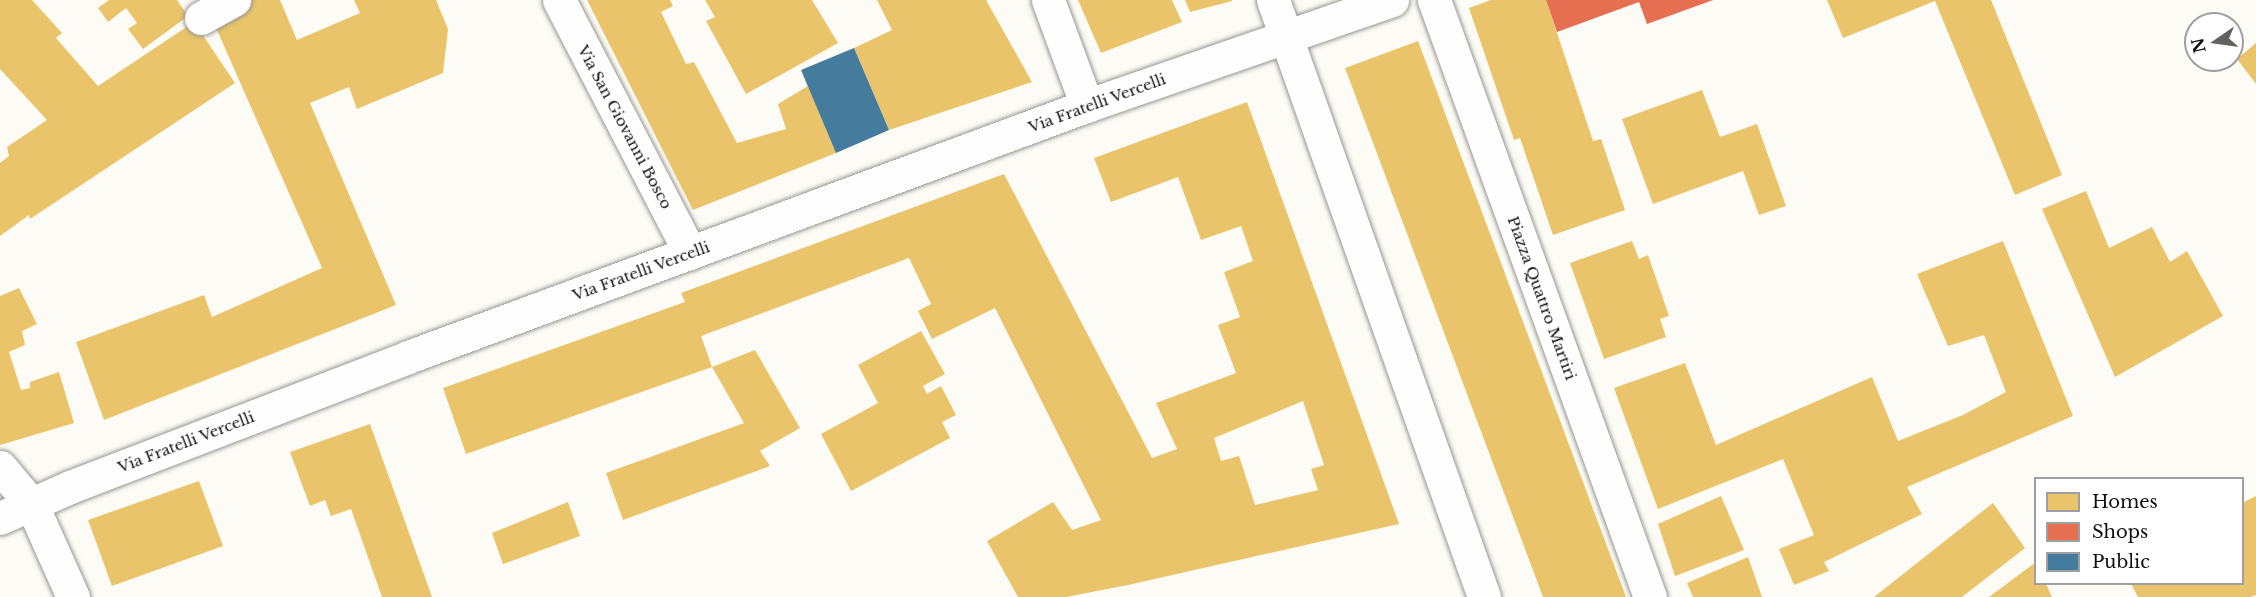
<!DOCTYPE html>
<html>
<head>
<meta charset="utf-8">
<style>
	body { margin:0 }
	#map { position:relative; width:2256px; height:597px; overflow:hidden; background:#fcfbf5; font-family:"Libre Baskerville",serif }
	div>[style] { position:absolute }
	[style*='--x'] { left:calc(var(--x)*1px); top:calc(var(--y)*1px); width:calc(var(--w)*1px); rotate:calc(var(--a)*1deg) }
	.homes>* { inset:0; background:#e9c46a }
	.shops>* { inset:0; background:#e76f51 }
	.public>* { inset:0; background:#457b9d }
	.roads { filter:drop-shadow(0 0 2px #969693) drop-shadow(0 0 2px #969693) }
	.street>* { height:33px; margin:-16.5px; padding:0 16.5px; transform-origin:16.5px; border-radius:16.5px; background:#fffefe }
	span { translate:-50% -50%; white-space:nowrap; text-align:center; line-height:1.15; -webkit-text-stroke:6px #fff; paint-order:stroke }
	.street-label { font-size:15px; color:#101010 }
	.legend { position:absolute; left:2034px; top:477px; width:210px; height:108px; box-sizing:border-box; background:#fff; border:2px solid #9f9f9f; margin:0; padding:8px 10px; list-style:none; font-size:18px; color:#101010 }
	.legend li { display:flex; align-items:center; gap:12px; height:30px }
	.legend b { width:30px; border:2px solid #9f9f9f }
	.north { position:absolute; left:2184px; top:12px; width:60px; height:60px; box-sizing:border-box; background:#fff; border:2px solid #9f9f9f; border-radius:50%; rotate:257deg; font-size:16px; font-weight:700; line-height:24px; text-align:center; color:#101010 }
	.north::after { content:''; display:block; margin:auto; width:21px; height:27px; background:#636260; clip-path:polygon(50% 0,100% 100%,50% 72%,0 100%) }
</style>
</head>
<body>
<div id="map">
	<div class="homes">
		<div style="clip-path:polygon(0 0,32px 0,62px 33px,56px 38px,98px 86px,194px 22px,235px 83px,30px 219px,29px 215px,0 236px,0 163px,9px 156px,7px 147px,47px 120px,0 69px)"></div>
		<div style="clip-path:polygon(109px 0,177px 0,188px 16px,143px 49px,128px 29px,137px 23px,126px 8px,108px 22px,98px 8px)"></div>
		<div style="clip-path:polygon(249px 0,280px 0,297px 40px,360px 13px,354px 0,436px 0,448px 29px,443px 73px,357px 109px,349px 87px,310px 103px,396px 305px,104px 420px,76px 342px,204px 295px,212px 317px,322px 268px,213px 21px)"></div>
		<div style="clip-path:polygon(587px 0,670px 0,673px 6px,661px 12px,686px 64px,694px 62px,737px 143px,786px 129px,778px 104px,808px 86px,836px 153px,693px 210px)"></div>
		<div style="clip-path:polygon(705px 0,812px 0,838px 43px,746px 94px,706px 21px,715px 17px)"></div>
		<div style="clip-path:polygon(877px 0,986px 0,1032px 82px,889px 130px,854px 48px,892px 30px)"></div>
		<div style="clip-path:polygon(1078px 0,1172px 0,1182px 22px,1101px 53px)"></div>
		<div style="clip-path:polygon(1185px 0,1232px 0,1232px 1px,1190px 12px)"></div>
		<div style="clip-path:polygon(1491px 0,1546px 0,1593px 141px,1601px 139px,1625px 210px,1553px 235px,1520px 138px,1514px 140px,1469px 8px)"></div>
		<div style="clip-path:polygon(1827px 0,1991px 0,2062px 175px,2015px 195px,1935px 1px,1843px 38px)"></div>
		<div style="clip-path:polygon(1418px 41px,1626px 597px,1543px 597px,1345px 68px)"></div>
		<div style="clip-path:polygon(2256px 43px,2256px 84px,2237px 59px)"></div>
		<div style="clip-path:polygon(1702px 90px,1720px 137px,1757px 124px,1786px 206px,1759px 215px,1743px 171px,1653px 204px,1622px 119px)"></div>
		<div style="clip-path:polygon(evenodd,1247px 102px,1399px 524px,1128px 585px,1066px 597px,1018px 597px,987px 541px,1053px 502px,1072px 530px,1101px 520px,995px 308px,932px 339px,918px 311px,931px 304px,909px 258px,701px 336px,712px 367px,466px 454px,443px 388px,685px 302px,681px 293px,1004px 174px,1152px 458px,1177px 449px,1156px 403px,1236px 373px,1218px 325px,1240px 317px,1224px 272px,1253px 261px,1241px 226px,1201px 240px,1178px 177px,1111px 202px,1094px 158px,1247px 102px,1303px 401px,1324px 465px,1311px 469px,1318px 490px,1255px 505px,1239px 456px,1221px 461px,1214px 438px,1303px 401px)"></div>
		<div style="clip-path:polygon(2086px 191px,2109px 248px,2152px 227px,2170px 262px,2187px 251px,2223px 316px,2115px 377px,2042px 209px)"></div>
		<div style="clip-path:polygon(1632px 241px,1639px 259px,1648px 255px,1669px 316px,1660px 319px,1666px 337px,1604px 359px,1570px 263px)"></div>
		<div style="clip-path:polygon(2003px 241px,2073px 416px,1907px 487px,1922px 514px,1824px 562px,1829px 571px,1794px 585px,1779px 549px,1814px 535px,1783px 459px,1658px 509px,1614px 388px,1685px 363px,1716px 445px,1872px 377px,1898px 441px,1963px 415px,2006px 392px,1984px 335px,1948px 346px,1917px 274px)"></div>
		<div style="clip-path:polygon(19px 288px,37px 324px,22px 331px,25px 345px,9px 352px,21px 390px,30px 388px,30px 382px,59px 372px,74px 423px,0 445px,0 296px)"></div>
		<div style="clip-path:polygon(921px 331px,945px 374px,923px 386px,927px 394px,941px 386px,956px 415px,942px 422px,950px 438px,851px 491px,821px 434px,878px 403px,858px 365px)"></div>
		<div style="clip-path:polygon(755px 350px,800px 428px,760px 451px,770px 466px,623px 520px,606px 473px,744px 423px,712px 367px)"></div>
		<div style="clip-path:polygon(370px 424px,432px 597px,382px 597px,351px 509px,331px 516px,325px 500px,310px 506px,290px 452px)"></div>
		<div style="clip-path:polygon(199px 481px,223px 546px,112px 586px,88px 520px)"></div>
		<div style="clip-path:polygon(1721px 496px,1744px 550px,1675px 576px,1658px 524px)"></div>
		<div style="clip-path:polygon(2256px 496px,2256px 595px,2251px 597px,2138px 597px,2131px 584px,2242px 584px,2242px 503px)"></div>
		<div style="clip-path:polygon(568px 502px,580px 536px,503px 564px,492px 533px)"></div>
		<div style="clip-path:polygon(1993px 503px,2025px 548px,1962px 597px,1874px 597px)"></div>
		<div style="clip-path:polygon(1748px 557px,1762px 597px,1693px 597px,1687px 583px)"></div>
		<div style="clip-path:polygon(2036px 562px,2036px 584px,2046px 584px,2052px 597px,1989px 597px)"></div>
	</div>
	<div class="shops">
		<div style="clip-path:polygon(1546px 0,1713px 0,1647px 24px,1639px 2px,1557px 32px)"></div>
	</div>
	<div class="public">
		<div style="clip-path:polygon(854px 48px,889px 130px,836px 153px,801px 70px)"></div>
	</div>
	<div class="roads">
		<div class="street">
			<div style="--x:559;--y:0;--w:285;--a:62.6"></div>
			<div style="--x:1048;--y:0;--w:113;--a:69.8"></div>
			<div style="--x:1273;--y:0;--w:633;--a:70.53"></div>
			<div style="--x:1434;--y:0;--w:635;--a:70.11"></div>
			<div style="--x:201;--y:18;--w:38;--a:-29"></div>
			<div style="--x:0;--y:467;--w:50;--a:49.9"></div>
			<div style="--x:32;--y:505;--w:101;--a:66"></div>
			<div style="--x:0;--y:518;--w:77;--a:-23.9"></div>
			<div style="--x:70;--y:487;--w:362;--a:-21"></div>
			<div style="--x:408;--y:357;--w:723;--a:-20.31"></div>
			<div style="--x:1086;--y:106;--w:324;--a:-19.1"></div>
		</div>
	</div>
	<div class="street-label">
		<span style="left:1097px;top:103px;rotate:-20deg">Via Fratelli Vercelli</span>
		<span style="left:625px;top:127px;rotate:62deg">Via San Giovanni Bosco</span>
		<span style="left:641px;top:271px;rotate:-20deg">Via Fratelli Vercelli</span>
		<span style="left:1542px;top:298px;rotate:70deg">Piazza Quattro Martiri</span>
		<span style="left:186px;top:442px;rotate:-21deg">Via Fratelli Vercelli</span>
	</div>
	<ul class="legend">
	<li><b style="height:16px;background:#e9c46a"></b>Homes</li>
	<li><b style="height:16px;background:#e76f51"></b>Shops</li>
	<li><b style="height:16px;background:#457b9d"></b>Public</li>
	</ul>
	<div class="north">N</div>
</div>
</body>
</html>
